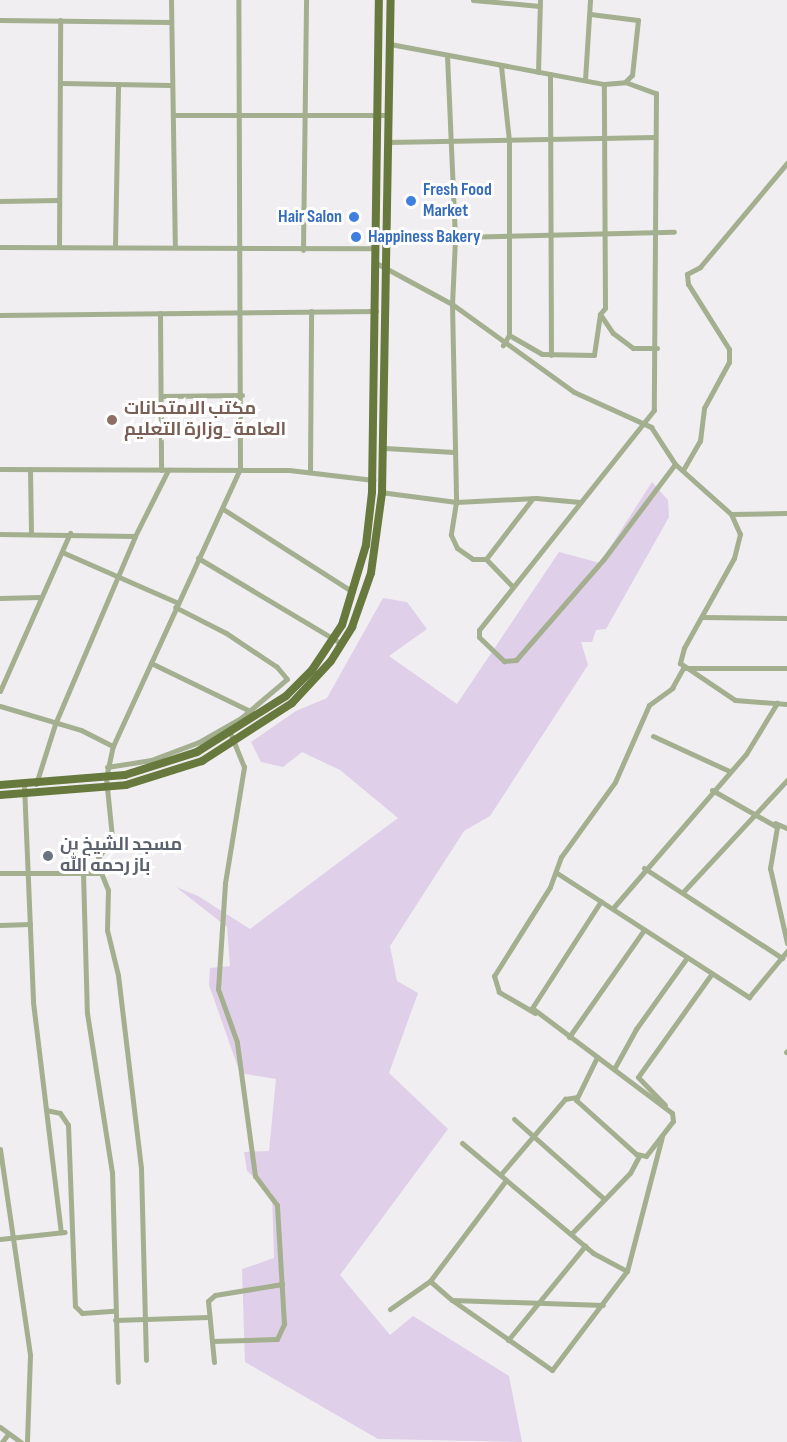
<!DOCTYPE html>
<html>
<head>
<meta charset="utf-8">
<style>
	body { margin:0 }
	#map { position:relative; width:787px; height:1442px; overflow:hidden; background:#f0eef1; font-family:"Sofia Sans Condensed",Cairo,sans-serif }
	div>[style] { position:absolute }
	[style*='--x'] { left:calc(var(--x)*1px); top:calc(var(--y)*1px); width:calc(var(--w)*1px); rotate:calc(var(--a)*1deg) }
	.green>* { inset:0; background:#dfcfe9 }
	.street>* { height:5px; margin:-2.5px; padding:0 2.5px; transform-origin:2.5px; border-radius:2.5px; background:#a4af8f }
	.primary>* { height:8px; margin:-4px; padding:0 4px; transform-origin:4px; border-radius:4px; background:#67793d }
	.dots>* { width:16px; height:16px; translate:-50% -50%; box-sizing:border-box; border:3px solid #fff; border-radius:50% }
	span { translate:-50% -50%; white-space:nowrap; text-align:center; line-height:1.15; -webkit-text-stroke:6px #fff; paint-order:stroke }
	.shop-label { font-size:18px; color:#366cbe; font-weight:700 }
	.left { translate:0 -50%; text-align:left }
	.right { translate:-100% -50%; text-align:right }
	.education-label { font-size:18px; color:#785e54; font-weight:700 }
	.worship-label { font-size:18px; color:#5b616d; font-weight:700 }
</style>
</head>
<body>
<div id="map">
	<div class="green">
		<div style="clip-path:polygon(652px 482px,668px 500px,669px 517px,606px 629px,596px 630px,592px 642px,581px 642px,588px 665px,490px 816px,464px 831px,390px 946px,397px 981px,418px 993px,389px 1073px,448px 1129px,340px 1275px,390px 1335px,413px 1316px,509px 1376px,522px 1442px,378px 1439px,245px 1362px,242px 1269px,274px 1258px,272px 1193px,247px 1171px,244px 1152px,269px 1151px,276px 1079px,240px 1073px,209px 985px,210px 968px,230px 966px,227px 927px,176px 887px,198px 896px,250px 929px,398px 818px,340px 770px,302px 752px,283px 767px,261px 762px,251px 742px,296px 711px,327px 698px,383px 598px,407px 602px,427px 629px,389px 656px,457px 704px,559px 552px,600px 563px)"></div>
	</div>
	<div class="street">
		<div style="--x:171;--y:0;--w:245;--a:89.1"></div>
		<div style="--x:473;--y:0;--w:67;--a:5.1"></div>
		<div style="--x:590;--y:14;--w:48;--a:7.1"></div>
		<div style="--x:638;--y:20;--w:55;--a:96.2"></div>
		<div style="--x:632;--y:75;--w:10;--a:135"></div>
		<div style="--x:0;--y:20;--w:171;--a:0.7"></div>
		<div style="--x:390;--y:44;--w:218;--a:10.6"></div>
		<div style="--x:604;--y:84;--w:21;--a:-5"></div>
		<div style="--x:625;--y:82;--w:33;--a:20"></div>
		<div style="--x:656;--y:93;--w:317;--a:90.4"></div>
		<div style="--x:654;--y:410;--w:281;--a:128.5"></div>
		<div style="--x:479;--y:630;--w:7;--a:90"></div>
		<div style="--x:479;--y:637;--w:35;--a:44"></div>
		<div style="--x:504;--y:661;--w:12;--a:-5"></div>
		<div style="--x:516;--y:660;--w:133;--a:-49"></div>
		<div style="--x:603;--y:560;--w:120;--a:-53.1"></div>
		<div style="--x:447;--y:55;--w:184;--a:87.5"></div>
		<div style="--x:455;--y:239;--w:65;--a:92.6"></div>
		<div style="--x:452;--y:304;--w:198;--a:88.8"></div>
		<div style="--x:456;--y:502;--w:33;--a:99"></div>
		<div style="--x:451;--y:535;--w:14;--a:65"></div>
		<div style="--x:457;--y:548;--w:19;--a:35"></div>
		<div style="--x:473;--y:559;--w:13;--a:0"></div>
		<div style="--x:501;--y:66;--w:75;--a:83.9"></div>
		<div style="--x:509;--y:141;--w:194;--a:90"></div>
		<div style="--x:509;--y:335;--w:12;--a:121"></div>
		<div style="--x:538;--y:72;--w:72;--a:-88.4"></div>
		<div style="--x:550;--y:74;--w:281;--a:89.8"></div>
		<div style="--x:585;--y:80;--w:80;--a:-86.4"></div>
		<div style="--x:61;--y:83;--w:109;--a:1.1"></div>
		<div style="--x:174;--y:115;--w:214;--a:0"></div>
		<div style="--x:388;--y:142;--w:266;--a:-1.1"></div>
		<div style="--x:0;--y:201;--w:58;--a:-1"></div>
		<div style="--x:377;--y:239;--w:297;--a:-1.4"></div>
		<div style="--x:115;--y:245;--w:160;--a:-88.9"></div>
		<div style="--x:0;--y:247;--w:376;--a:0.2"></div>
		<div style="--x:59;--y:247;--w:227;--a:-89.7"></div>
		<div style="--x:303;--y:250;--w:250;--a:-89.3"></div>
		<div style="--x:378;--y:264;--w:84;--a:28.4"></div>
		<div style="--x:452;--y:304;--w:150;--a:35.8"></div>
		<div style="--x:574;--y:392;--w:85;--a:24.4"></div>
		<div style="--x:651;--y:427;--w:44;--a:57"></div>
		<div style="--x:675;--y:464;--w:75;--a:41.8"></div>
		<div style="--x:731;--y:514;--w:22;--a:66"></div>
		<div style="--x:740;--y:534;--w:25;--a:104"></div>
		<div style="--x:734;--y:558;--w:103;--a:119.1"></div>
		<div style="--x:684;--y:648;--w:16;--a:105"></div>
		<div style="--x:680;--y:663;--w:66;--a:33.9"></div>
		<div style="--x:735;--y:700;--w:52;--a:4.4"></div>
		<div style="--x:160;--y:313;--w:157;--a:89.6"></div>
		<div style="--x:600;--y:314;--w:23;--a:56"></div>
		<div style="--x:613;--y:333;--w:25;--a:37"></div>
		<div style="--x:633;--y:348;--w:24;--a:0"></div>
		<div style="--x:0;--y:315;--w:376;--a:-0.6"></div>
		<div style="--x:509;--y:335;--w:38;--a:30"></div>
		<div style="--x:542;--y:354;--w:52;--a:1.1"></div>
		<div style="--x:594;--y:355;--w:41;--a:-81.7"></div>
		<div style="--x:600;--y:314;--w:8;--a:-50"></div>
		<div style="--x:605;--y:308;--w:224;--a:-90.3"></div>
		<div style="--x:161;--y:396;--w:81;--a:-0.7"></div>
		<div style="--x:385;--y:448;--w:69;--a:3.3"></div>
		<div style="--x:0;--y:469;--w:289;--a:0.2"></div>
		<div style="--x:289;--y:470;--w:85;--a:6.8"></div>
		<div style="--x:30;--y:469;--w:65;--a:89.1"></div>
		<div style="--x:683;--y:470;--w:34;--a:-60"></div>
		<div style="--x:700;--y:441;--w:33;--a:-83"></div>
		<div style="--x:704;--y:408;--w:52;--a:-61.5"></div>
		<div style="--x:729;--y:362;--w:13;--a:-90"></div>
		<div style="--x:729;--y:349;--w:77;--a:-122.2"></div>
		<div style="--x:688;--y:284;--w:10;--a:-96"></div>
		<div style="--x:687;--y:274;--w:15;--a:-28"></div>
		<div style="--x:700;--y:267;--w:136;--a:-50.1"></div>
		<div style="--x:310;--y:471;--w:160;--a:-89.6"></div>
		<div style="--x:380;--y:492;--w:77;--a:7.5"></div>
		<div style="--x:456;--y:502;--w:80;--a:-2.9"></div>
		<div style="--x:536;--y:498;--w:44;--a:5.2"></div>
		<div style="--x:223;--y:509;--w:154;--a:32.6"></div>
		<div style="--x:731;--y:514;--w:56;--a:-1"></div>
		<div style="--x:0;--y:534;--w:135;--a:0.8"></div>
		<div style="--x:62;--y:552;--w:127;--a:23.7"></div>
		<div style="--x:198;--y:558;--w:168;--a:30.8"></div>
		<div style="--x:513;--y:587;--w:39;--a:-134"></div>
		<div style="--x:486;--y:559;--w:76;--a:-52.5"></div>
		<div style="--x:0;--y:598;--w:40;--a:-1.4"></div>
		<div style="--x:702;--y:617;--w:85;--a:0.7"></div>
		<div style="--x:151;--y:663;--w:110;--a:25.9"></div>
		<div style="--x:0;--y:691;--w:173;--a:-66.1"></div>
		<div style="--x:0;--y:706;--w:84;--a:16.5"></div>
		<div style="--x:81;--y:730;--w:36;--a:27"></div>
		<div style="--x:653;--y:736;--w:84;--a:24.7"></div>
		<div style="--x:107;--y:767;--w:45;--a:-9"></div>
		<div style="--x:151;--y:760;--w:51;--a:-20.6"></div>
		<div style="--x:199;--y:742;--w:48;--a:-29.7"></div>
		<div style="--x:241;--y:718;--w:60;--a:-40.3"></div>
		<div style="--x:287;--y:679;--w:16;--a:-130"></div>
		<div style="--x:277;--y:667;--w:61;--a:-146.3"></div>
		<div style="--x:226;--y:633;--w:57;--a:-153"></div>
		<div style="--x:36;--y:784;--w:63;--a:-72.4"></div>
		<div style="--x:55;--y:724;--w:204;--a:-66.9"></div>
		<div style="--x:135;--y:536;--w:74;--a:-63.4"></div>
		<div style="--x:24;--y:785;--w:217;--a:87.6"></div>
		<div style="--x:33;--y:1002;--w:232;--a:83.1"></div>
		<div style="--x:712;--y:790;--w:75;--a:29.6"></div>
		<div style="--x:777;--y:827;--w:42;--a:99.7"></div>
		<div style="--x:770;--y:868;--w:77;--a:77.2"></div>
		<div style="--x:775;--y:823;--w:13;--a:23"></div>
		<div style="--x:644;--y:868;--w:165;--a:33.1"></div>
		<div style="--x:0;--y:873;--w:99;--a:0"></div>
		<div style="--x:83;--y:873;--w:140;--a:88.4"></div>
		<div style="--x:87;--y:1013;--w:161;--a:81.1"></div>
		<div style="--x:112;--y:1172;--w:210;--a:88.4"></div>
		<div style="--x:557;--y:873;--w:229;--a:32.9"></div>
		<div style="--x:749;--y:997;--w:60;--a:-50.4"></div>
		<div style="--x:683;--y:892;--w:153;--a:-47.1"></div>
		<div style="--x:613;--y:908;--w:203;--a:-49.2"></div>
		<div style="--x:746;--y:754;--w:60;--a:-58.7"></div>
		<div style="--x:0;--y:925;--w:30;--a:-2"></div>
		<div style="--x:535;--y:1013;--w:42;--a:-149.7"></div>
		<div style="--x:499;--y:992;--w:17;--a:-107"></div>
		<div style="--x:494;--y:976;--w:105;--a:-57.8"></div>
		<div style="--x:550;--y:887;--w:32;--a:-70"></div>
		<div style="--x:561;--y:857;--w:92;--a:-54.2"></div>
		<div style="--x:615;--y:782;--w:84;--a:-66.2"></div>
		<div style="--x:649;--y:705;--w:29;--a:-36"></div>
		<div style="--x:672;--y:688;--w:23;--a:-61"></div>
		<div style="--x:683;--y:668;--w:104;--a:0"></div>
		<div style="--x:569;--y:1037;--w:131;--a:-55"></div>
		<div style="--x:786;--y:1052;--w:1;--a:-45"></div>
		<div style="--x:597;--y:1057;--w:48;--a:116"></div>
		<div style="--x:576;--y:1100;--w:81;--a:42"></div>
		<div style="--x:636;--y:1154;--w:10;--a:11"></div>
		<div style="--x:646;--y:1156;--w:44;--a:-52.4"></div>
		<div style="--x:673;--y:1121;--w:8;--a:-97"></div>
		<div style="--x:672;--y:1113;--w:175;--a:-143.1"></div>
		<div style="--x:532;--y:1008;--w:127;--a:-57.2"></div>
		<div style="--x:614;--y:1069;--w:46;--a:-61.2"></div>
		<div style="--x:636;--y:1029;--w:86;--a:-54.5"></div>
		<div style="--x:665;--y:1105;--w:39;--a:-134"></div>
		<div style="--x:638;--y:1077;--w:124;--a:-54.5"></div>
		<div style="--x:46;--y:1110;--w:14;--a:12"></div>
		<div style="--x:60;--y:1113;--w:14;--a:56"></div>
		<div style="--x:68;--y:1125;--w:181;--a:87.8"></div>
		<div style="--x:75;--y:1306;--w:10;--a:45"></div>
		<div style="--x:82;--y:1313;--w:32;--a:-4"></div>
		<div style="--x:514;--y:1119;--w:120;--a:41.6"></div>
		<div style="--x:462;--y:1143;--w:171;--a:40"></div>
		<div style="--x:593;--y:1253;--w:38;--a:28"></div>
		<div style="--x:0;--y:1149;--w:208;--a:81.7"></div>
		<div style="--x:30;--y:1355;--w:87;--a:92"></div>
		<div style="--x:501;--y:1174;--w:99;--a:-49.5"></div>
		<div style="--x:565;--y:1099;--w:11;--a:-10"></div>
		<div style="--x:572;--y:1233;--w:83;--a:-46"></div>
		<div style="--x:630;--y:1173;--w:19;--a:-62"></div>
		<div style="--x:0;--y:1239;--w:65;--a:-6.1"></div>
		<div style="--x:430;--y:1281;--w:126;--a:-53"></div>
		<div style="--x:452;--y:1300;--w:122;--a:35"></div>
		<div style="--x:552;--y:1370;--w:124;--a:-52.9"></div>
		<div style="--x:627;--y:1271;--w:138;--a:-75.4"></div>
		<div style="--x:390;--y:1309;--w:49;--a:-35"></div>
		<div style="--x:430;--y:1281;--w:29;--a:41"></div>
		<div style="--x:452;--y:1300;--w:151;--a:1.9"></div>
		<div style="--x:115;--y:1320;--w:93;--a:-1.8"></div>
		<div style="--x:508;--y:1340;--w:122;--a:-50.7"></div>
		<div style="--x:212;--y:1341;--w:65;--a:-1.8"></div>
		<div style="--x:277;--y:1339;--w:17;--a:-65"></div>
		<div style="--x:284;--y:1324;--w:119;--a:-93.4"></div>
		<div style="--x:277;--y:1205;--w:36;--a:-127"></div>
		<div style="--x:255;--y:1176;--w:135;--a:-97.7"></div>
		<div style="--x:237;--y:1042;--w:56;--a:-109.7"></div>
		<div style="--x:218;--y:989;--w:106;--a:-86.2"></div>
		<div style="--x:225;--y:883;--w:118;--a:-80.7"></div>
		<div style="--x:244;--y:767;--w:37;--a:-112"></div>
		<div style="--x:146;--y:1360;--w:192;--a:-91.5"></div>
		<div style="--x:141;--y:1168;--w:194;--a:-96.8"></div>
		<div style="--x:118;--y:975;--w:46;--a:-103.7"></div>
		<div style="--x:107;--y:930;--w:40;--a:-88.6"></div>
		<div style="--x:108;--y:890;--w:31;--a:-112"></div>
		<div style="--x:96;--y:861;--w:29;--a:-56"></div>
		<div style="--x:112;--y:837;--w:59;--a:-95.8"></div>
		<div style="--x:106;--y:778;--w:33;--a:-78"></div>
		<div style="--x:113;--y:746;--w:305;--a:-65.4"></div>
		<div style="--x:240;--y:469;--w:469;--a:-90.2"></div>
		<div style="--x:214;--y:1362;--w:61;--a:-95.6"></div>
		<div style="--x:208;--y:1301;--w:9;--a:-41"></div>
		<div style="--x:215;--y:1295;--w:68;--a:-9.3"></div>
		<div style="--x:0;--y:1427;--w:26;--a:36"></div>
		<div style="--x:2;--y:1442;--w:10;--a:-53"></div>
	</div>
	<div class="primary">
		<div style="--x:0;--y:785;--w:125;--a:-4.6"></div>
		<div style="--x:125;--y:775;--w:76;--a:-17.7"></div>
		<div style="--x:197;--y:752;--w:105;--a:-32.2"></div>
		<div style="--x:286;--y:696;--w:37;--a:-45"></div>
		<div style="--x:312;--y:670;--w:54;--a:-56.3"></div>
		<div style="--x:342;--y:625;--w:84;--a:-73.3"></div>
		<div style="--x:366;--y:545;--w:53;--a:-83.5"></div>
		<div style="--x:372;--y:492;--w:492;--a:-89.2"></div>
		<div style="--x:0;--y:795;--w:126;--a:-4.5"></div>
		<div style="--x:126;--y:785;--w:80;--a:-17.5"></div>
		<div style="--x:202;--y:761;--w:107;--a:-32.8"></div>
		<div style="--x:292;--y:703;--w:57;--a:-47.1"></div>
		<div style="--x:331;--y:661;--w:40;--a:-58"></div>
		<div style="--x:352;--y:627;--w:57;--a:-70.6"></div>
		<div style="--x:371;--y:573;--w:81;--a:-82.2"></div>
		<div style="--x:382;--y:493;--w:493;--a:-89"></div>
	</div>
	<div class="dots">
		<div style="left:411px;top:201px;background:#3f7fe0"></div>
		<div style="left:354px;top:217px;background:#3f7fe0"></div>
		<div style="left:356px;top:237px;background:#3f7fe0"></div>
		<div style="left:112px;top:420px;background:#8d6e63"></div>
		<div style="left:48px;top:856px;background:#6b7280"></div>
	</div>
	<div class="shop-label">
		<span class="left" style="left:423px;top:201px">Fresh Food<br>Market</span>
		<span class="right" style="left:342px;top:217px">Hair Salon</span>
		<span class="left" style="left:368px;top:237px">Happiness Bakery</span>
	</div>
	<div class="education-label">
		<span class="left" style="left:124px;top:420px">مكتب الامتحانات<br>العامة _وزارة التعليم</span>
	</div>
	<div class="worship-label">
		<span class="left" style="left:60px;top:856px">مسجد الشيخ بن<br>باز رحمه الله</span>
	</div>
</div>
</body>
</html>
